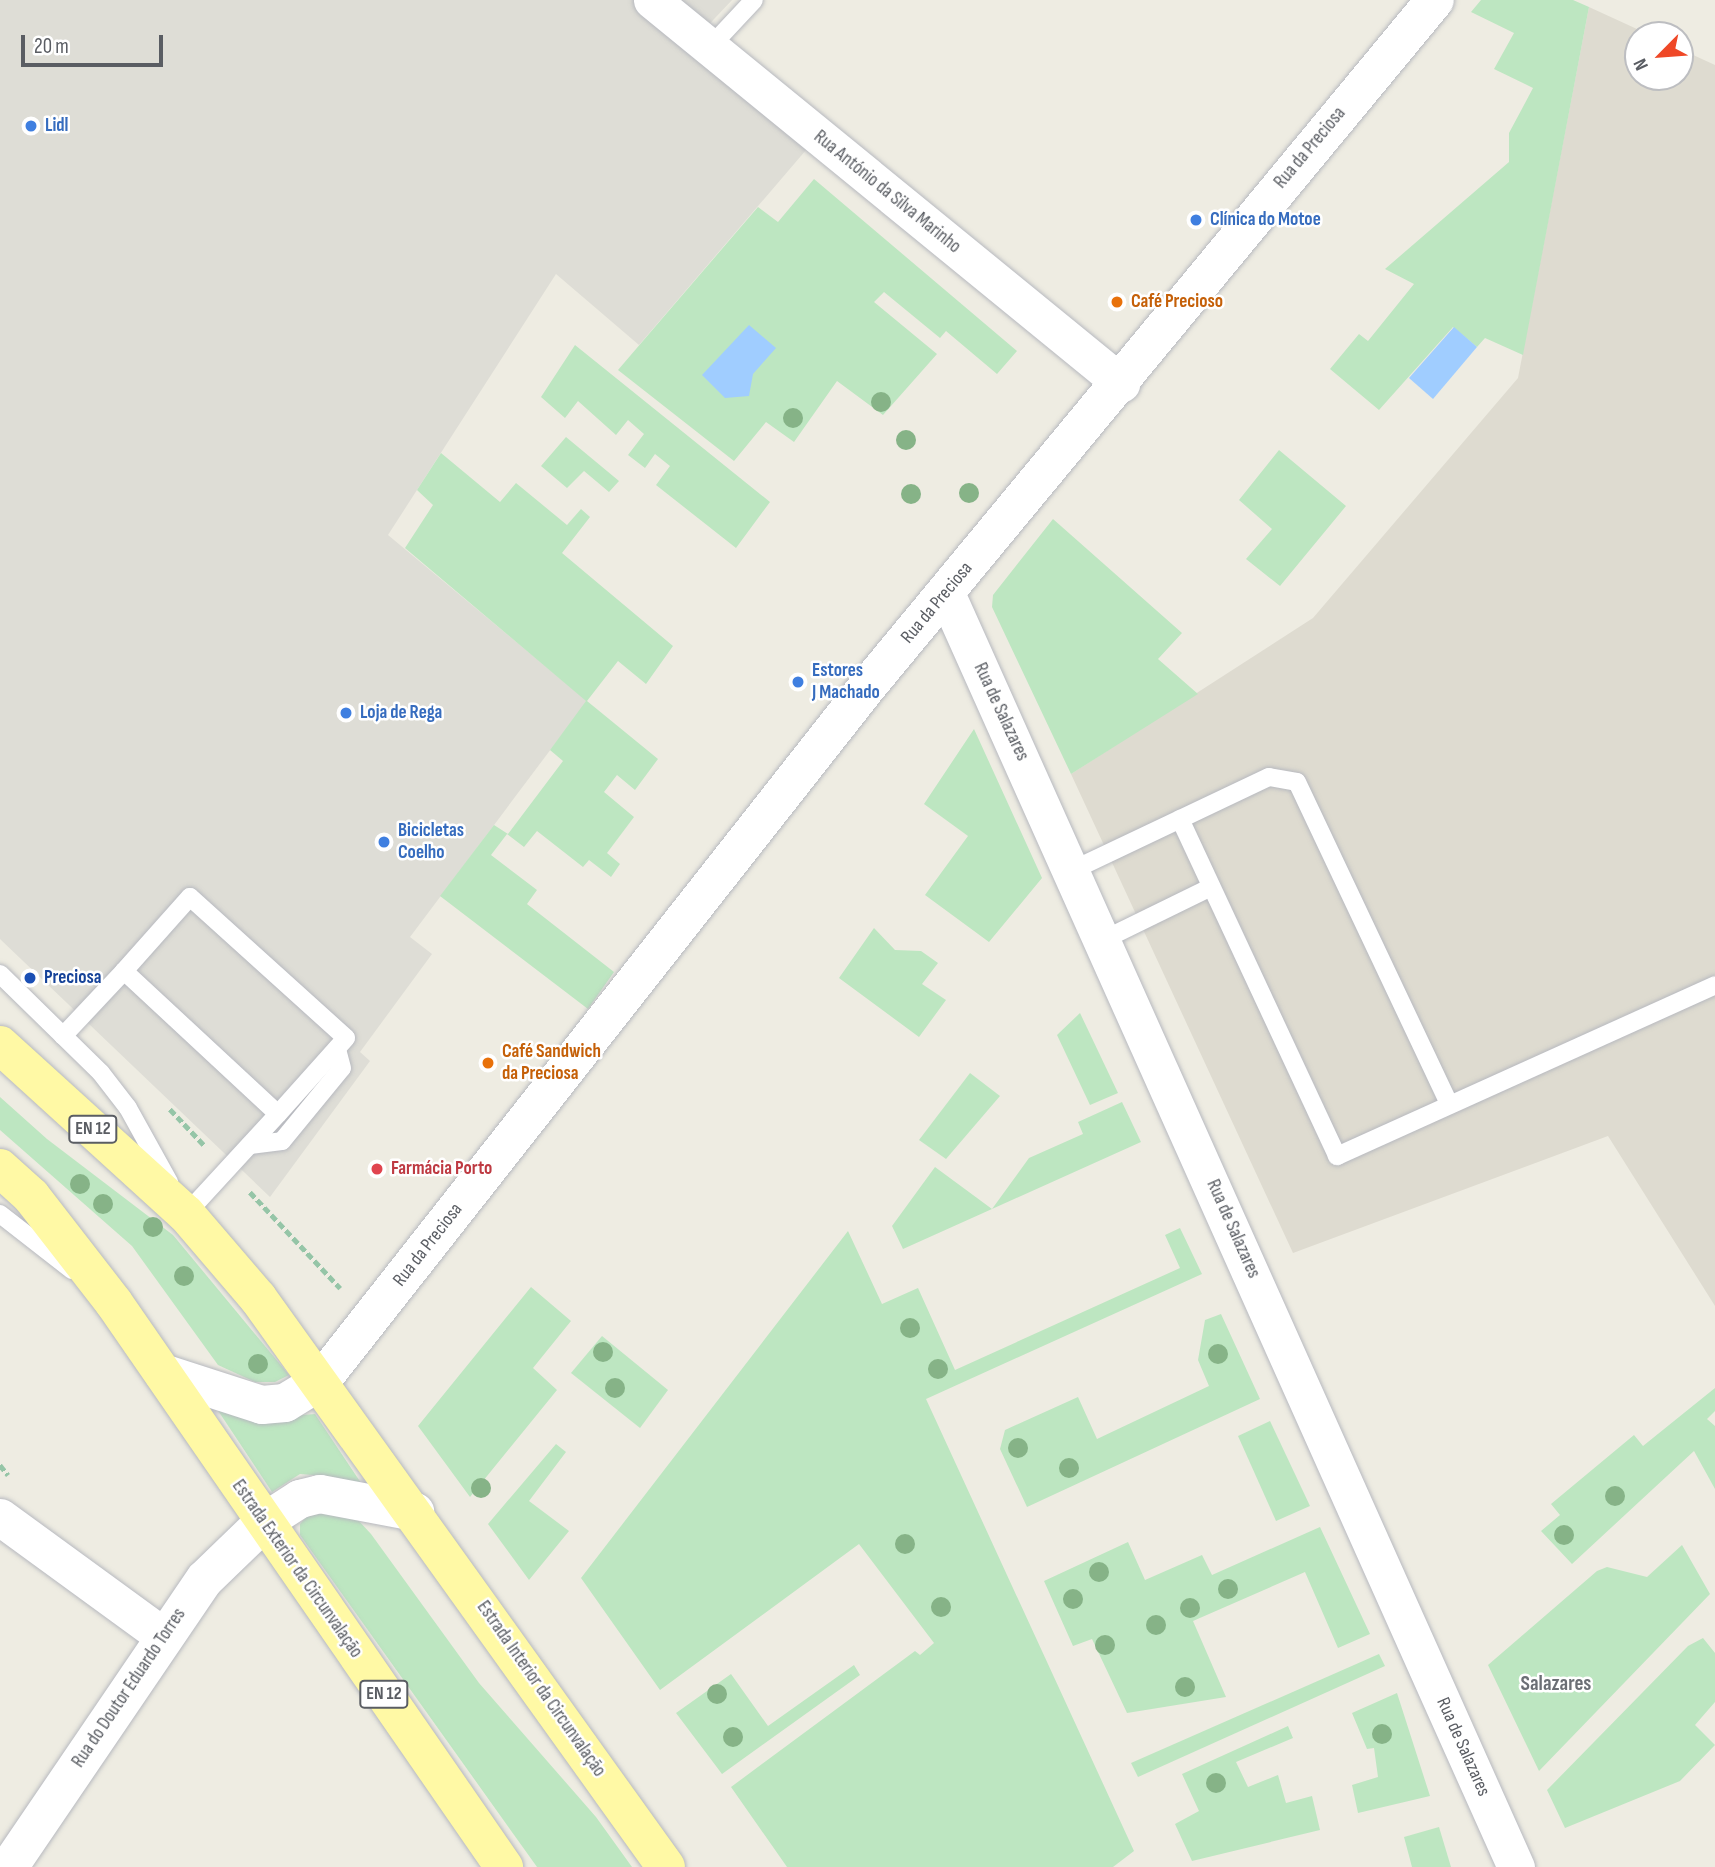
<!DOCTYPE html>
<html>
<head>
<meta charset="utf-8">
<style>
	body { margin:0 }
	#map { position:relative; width:1715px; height:1867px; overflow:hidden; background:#eeece2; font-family:"Sofia Sans Condensed",sans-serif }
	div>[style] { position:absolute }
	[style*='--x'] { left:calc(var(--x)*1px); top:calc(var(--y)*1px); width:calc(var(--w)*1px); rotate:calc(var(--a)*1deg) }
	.industrial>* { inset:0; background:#deddd6 }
	.education>* { inset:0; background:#dedbd0 }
	.green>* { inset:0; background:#bde6c1 }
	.water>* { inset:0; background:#a0cdff }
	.path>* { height:4.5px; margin-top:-2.25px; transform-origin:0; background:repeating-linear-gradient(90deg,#95c5a7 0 7px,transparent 0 10.5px) }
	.roads { filter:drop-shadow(0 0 2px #b7b9bf) drop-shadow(0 0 2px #b7b9bf) }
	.lane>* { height:18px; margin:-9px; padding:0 9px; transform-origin:9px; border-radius:9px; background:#fff }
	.street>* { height:37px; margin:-18.5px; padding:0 18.5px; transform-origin:18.5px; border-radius:18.5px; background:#fff }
	.secondary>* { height:38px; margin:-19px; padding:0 19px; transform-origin:19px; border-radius:19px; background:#fff }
	.primary>* { height:38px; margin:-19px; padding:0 19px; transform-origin:19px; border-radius:19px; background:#fff9a5 }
	.trees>* { width:20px; height:20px; margin:-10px; border-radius:50%; background:#86b387 }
	.dots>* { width:19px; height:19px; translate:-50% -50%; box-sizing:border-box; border:4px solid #fff; border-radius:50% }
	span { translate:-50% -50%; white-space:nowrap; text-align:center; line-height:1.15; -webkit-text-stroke:5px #fff; paint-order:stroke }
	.shield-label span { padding:2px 5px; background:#fff; border:2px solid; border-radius:5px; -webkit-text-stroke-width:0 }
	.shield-label { font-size:18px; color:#5a5d63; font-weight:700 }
	.shop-label { font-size:19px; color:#366cbe; font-weight:700 }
	.left { translate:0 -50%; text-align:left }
	.street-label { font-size:19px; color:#5a5d63 }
	.food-label { font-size:19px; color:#c56008; font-weight:700 }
	.transit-label { font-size:19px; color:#164399; font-weight:700 }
	.health-label { font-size:19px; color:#be3a42; font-weight:700 }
	.neighbourhood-label { font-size:21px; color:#6b6f75; font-weight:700 }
	.north { position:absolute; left:1624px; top:21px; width:70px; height:70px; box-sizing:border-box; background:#fff; border:2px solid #bdbec1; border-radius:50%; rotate:245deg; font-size:19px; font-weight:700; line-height:28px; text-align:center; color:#5a5d63 }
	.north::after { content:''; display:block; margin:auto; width:24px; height:32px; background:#ef4827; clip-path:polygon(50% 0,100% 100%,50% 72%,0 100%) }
	.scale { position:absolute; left:21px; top:35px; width:142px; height:32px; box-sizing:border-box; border:4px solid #5a5d63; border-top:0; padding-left:9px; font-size:21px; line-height:24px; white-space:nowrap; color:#5a5d63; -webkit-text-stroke:5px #fff; paint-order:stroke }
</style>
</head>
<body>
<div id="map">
	<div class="industrial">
		<div style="clip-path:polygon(0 0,732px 0,698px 36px,818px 136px,639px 345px,556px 274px,388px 535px,587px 701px,410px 937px,432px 954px,360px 1052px,370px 1061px,270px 1197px,0 939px)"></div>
	</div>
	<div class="education">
		<div style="clip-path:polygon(1589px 7px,1650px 35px,1638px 35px,1638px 77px,1680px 77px,1680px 49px,1715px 65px,1715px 1306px,1608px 1136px,1293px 1253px,1071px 774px,1313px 618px,1518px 378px)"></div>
	</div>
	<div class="green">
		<div style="clip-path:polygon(1481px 0,1573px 0,1589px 7px,1523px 355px,1485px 338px,1477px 347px,1453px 327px,1379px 410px,1330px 369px,1359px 334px,1368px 341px,1414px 284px,1385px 269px,1509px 162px,1509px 133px,1533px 88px,1494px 69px,1514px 33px,1471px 12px)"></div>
		<div style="clip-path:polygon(814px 179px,1017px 351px,997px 374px,946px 331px,940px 338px,884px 292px,874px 302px,937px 354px,883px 415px,837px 381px,794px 442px,766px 422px,734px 461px,618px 370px,758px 207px,778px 222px)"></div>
		<div style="clip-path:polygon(575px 345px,770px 502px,736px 548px,656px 485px,670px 466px,655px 454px,645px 468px,628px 455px,644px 434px,628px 420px,616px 435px,578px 401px,565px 418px,541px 397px)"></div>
		<div style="clip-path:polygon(566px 437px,619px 481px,609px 492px,584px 471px,567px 488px,541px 466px)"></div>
		<div style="clip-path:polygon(1279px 450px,1346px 506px,1280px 586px,1246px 559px,1272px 529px,1239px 500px)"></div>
		<div style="clip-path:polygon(441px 453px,500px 502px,516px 483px,567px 525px,581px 509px,590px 517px,562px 553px,673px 646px,646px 684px,618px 661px,587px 701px,658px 759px,635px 790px,617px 775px,604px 792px,634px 817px,607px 853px,620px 864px,611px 877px,589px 860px,583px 867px,537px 831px,524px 847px,507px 834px,491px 855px,537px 890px,527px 904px,614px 972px,588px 1009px,440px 896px,494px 825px,508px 834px,563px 761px,550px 750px,586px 701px,405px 548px,433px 505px,417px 490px)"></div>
		<div style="clip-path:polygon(1053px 519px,1182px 633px,1158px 659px,1198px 694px,1071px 774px,992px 607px,993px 595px)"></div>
		<div style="clip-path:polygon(974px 729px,1042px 878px,989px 942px,925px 895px,968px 836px,924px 804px)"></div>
		<div style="clip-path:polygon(874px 928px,895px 950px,921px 951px,938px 963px,922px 984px,946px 1000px,919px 1037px,839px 978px)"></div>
		<div style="clip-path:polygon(1080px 1013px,1118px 1093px,1090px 1105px,1057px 1035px)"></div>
		<div style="clip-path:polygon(970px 1073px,1000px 1096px,946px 1159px,919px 1140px)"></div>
		<div style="clip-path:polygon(0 1097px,47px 1139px,173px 1235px,289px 1375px,275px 1382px,255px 1382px,218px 1365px,132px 1246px,0 1130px)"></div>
		<div style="clip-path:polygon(1122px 1102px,1141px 1142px,992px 1209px,903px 1249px,892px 1226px,935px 1167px,992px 1209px,1029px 1158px,1083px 1134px,1078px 1122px)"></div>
		<div style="clip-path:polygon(1180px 1228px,1202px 1274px,926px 1399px,1134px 1851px,1113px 1867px,787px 1867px,731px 1787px,915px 1651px,920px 1655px,934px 1643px,859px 1544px,660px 1690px,581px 1578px,848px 1231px,882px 1304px,918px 1288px,955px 1370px,1180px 1268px,1165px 1235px)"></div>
		<div style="clip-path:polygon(531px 1287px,571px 1321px,533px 1368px,557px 1390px,470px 1497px,418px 1426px)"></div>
		<div style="clip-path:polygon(1221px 1314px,1260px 1399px,1027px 1507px,1000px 1449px,1005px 1430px,1078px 1397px,1097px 1439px,1209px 1386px,1198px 1360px,1205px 1320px)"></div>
		<div style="clip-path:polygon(602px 1336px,668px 1390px,640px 1428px,571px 1373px)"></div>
		<div style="clip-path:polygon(1715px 1388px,1715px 1411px,1707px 1419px,1715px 1426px,1715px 1489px,1694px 1451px,1572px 1564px,1541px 1531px,1560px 1515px,1551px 1504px,1634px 1435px,1643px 1446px)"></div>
		<div style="clip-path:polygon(211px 1400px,291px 1416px,315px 1414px,365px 1489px,325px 1476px,300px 1474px,272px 1492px)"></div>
		<div style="clip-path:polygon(1270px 1421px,1310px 1506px,1276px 1521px,1238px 1436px)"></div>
		<div style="clip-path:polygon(556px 1444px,566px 1452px,529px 1501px,569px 1531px,529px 1580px,488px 1524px)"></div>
		<div style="clip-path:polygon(332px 1512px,358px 1520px,371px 1534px,479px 1683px,596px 1817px,632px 1867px,537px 1867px,300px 1535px,300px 1524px,307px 1516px)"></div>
		<div style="clip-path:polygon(1320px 1527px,1370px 1634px,1338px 1648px,1305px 1572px,1193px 1621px,1226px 1697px,1127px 1713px,1092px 1639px,1073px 1646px,1044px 1581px,1128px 1542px,1145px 1580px,1202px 1555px,1212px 1575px)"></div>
		<div style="clip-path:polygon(1682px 1545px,1710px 1594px,1539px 1771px,1488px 1665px,1597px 1571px,1607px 1567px,1647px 1577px)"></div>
		<div style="clip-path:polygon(1703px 1638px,1715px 1653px,1715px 1702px,1695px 1725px,1715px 1745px,1680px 1781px,1565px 1828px,1547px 1790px,1688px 1646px)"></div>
		<div style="clip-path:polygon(1379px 1654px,1385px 1666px,1138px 1777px,1131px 1763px)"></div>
		<div style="clip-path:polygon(854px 1665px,860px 1675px,722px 1774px,676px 1713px,731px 1674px,768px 1726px)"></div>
		<div style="clip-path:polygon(1397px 1693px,1430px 1796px,1358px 1813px,1352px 1785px,1378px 1777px,1374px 1748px,1367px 1749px,1352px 1713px)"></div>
		<div style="clip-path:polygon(1288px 1726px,1293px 1738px,1236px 1762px,1248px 1787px,1278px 1775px,1286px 1803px,1312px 1796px,1320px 1830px,1192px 1861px,1175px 1824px,1199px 1811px,1182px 1774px)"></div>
		<div style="clip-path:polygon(1439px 1827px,1451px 1867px,1412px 1867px,1404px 1837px)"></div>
	</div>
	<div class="water">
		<div style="clip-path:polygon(749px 325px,776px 348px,753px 374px,749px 396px,725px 398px,702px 375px)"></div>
		<div style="clip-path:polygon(1454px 327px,1477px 347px,1433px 399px,1409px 378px)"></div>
	</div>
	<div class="path">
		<div style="--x:170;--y:1109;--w:51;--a:46.6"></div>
		<div style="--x:250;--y:1192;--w:132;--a:46.8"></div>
		<div style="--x:0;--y:1465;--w:13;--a:51"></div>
	</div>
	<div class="roads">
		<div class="lane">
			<div style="--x:710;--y:47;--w:64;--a:-46.9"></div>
			<div style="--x:1180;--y:819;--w:372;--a:65"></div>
			<div style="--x:1337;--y:1156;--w:415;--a:-24.3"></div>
			<div style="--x:1073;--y:870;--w:217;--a:-25.4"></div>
			<div style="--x:1269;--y:777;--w:28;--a:10"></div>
			<div style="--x:1297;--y:782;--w:356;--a:64.7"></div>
			<div style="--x:1103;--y:940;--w:120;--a:-26.1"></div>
			<div style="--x:124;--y:971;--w:99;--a:-48.3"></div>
			<div style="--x:190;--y:897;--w:210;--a:42.1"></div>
			<div style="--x:346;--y:1038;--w:102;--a:131.8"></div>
			<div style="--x:0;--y:974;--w:141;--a:44.4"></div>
			<div style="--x:101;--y:1073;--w:44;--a:52.4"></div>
			<div style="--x:128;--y:1108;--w:85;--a:61"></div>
			<div style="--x:63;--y:1036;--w:89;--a:-46.8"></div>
			<div style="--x:124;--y:971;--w:210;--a:42.9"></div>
			<div style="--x:278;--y:1114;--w:136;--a:132.6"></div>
			<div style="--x:186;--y:1214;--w:5;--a:-112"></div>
			<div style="--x:250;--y:1145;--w:32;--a:-7"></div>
			<div style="--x:282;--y:1141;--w:94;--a:-50.6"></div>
			<div style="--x:342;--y:1068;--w:20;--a:-105"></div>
			<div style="--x:0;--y:1214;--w:91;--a:37.9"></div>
		</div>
		<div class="street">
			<div style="--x:652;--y:0;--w:606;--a:39.24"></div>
			<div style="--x:946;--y:593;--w:1396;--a:65.9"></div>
			<div style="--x:0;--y:1517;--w:202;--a:36.1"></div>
		</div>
		<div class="secondary">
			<div style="--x:163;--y:1373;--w:104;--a:17.9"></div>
			<div style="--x:262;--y:1405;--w:23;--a:-5"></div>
			<div style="--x:285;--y:1403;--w:42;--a:-31.4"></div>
			<div style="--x:321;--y:1381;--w:883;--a:-51.81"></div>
			<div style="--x:867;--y:687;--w:891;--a:-50.42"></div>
			<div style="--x:9;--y:1867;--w:348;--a:-55.8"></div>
			<div style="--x:205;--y:1579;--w:82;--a:-44"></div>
			<div style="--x:264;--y:1522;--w:43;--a:-32.6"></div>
			<div style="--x:300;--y:1499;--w:21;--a:-14"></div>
			<div style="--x:320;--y:1494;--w:97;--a:10.7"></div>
		</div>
		<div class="primary">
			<div style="--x:0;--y:1045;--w:251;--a:42.3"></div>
			<div style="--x:186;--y:1214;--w:111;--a:49.4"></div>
			<div style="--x:258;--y:1298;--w:700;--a:54.36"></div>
			<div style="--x:0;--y:1168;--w:42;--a:42.1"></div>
			<div style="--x:31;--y:1196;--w:135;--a:52.2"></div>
			<div style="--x:114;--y:1303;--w:686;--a:55.34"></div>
		</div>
	</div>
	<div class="trees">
		<div style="left:881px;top:402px"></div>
		<div style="left:793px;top:418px"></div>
		<div style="left:906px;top:440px"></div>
		<div style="left:969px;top:493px"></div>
		<div style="left:911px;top:494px"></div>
		<div style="left:80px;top:1184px"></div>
		<div style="left:103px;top:1204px"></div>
		<div style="left:153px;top:1227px"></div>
		<div style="left:184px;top:1276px"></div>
		<div style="left:910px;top:1328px"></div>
		<div style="left:603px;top:1352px"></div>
		<div style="left:1218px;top:1354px"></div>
		<div style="left:258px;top:1364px"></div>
		<div style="left:938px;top:1369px"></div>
		<div style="left:615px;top:1388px"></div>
		<div style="left:1018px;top:1448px"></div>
		<div style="left:1069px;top:1468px"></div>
		<div style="left:481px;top:1488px"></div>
		<div style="left:1615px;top:1496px"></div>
		<div style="left:1564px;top:1535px"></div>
		<div style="left:905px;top:1544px"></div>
		<div style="left:1099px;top:1572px"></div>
		<div style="left:1228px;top:1589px"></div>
		<div style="left:1073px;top:1599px"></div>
		<div style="left:941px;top:1607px"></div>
		<div style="left:1190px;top:1608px"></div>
		<div style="left:1156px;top:1625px"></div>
		<div style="left:1105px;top:1645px"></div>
		<div style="left:1185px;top:1687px"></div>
		<div style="left:717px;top:1694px"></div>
		<div style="left:1382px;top:1734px"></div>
		<div style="left:733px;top:1737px"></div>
		<div style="left:1216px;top:1783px"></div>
	</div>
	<div class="dots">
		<div style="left:31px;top:126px;background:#3f7fe0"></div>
		<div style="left:1196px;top:220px;background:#3f7fe0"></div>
		<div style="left:1117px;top:302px;background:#e8710a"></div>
		<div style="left:798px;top:682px;background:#3f7fe0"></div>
		<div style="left:346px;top:713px;background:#3f7fe0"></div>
		<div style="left:384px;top:842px;background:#3f7fe0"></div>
		<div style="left:30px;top:978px;background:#1a4fb4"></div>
		<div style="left:488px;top:1063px;background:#e8710a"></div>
		<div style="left:377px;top:1169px;background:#e0444e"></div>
	</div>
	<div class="shield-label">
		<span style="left:93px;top:1129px">EN 12</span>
		<span style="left:384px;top:1694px">EN 12</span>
	</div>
	<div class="shop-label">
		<span class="left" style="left:45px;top:126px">Lidl</span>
		<span class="left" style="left:1210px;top:220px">Clínica do Motoe</span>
		<span class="left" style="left:812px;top:682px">Estores<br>J Machado</span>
		<span class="left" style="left:360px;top:713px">Loja de Rega</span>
		<span class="left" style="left:398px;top:842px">Bicicletas<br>Coelho</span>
	</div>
	<div class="street-label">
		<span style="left:1310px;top:148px;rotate:-50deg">Rua da Preciosa</span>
		<span style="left:887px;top:192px;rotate:39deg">Rua António da Silva Marinho</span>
		<span style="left:937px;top:603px;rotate:-50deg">Rua da Preciosa</span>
		<span style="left:1001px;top:712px;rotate:65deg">Rua de Salazares</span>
		<span style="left:1233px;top:1229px;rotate:66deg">Rua de Salazares</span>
		<span style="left:428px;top:1245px;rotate:-52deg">Rua da Preciosa</span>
		<span style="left:297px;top:1569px;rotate:55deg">Estrada Exterior da Circunvalação</span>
		<span style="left:129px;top:1688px;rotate:-56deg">Rua do Doutor Eduardo Torres</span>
		<span style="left:541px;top:1689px;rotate:55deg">Estrada Interior da Circunvalação</span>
		<span style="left:1463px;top:1747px;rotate:66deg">Rua de Salazares</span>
	</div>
	<div class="food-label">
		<span class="left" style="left:1131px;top:302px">Café Precioso</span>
		<span class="left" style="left:502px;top:1063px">Café Sandwich<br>da Preciosa</span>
	</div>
	<div class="transit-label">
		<span class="left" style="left:44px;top:978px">Preciosa</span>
	</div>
	<div class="health-label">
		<span class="left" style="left:391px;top:1169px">Farmácia Porto</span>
	</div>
	<div class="neighbourhood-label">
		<span style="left:1556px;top:1684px">Salazares</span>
	</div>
	<div class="north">N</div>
	<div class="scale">20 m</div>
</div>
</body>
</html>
